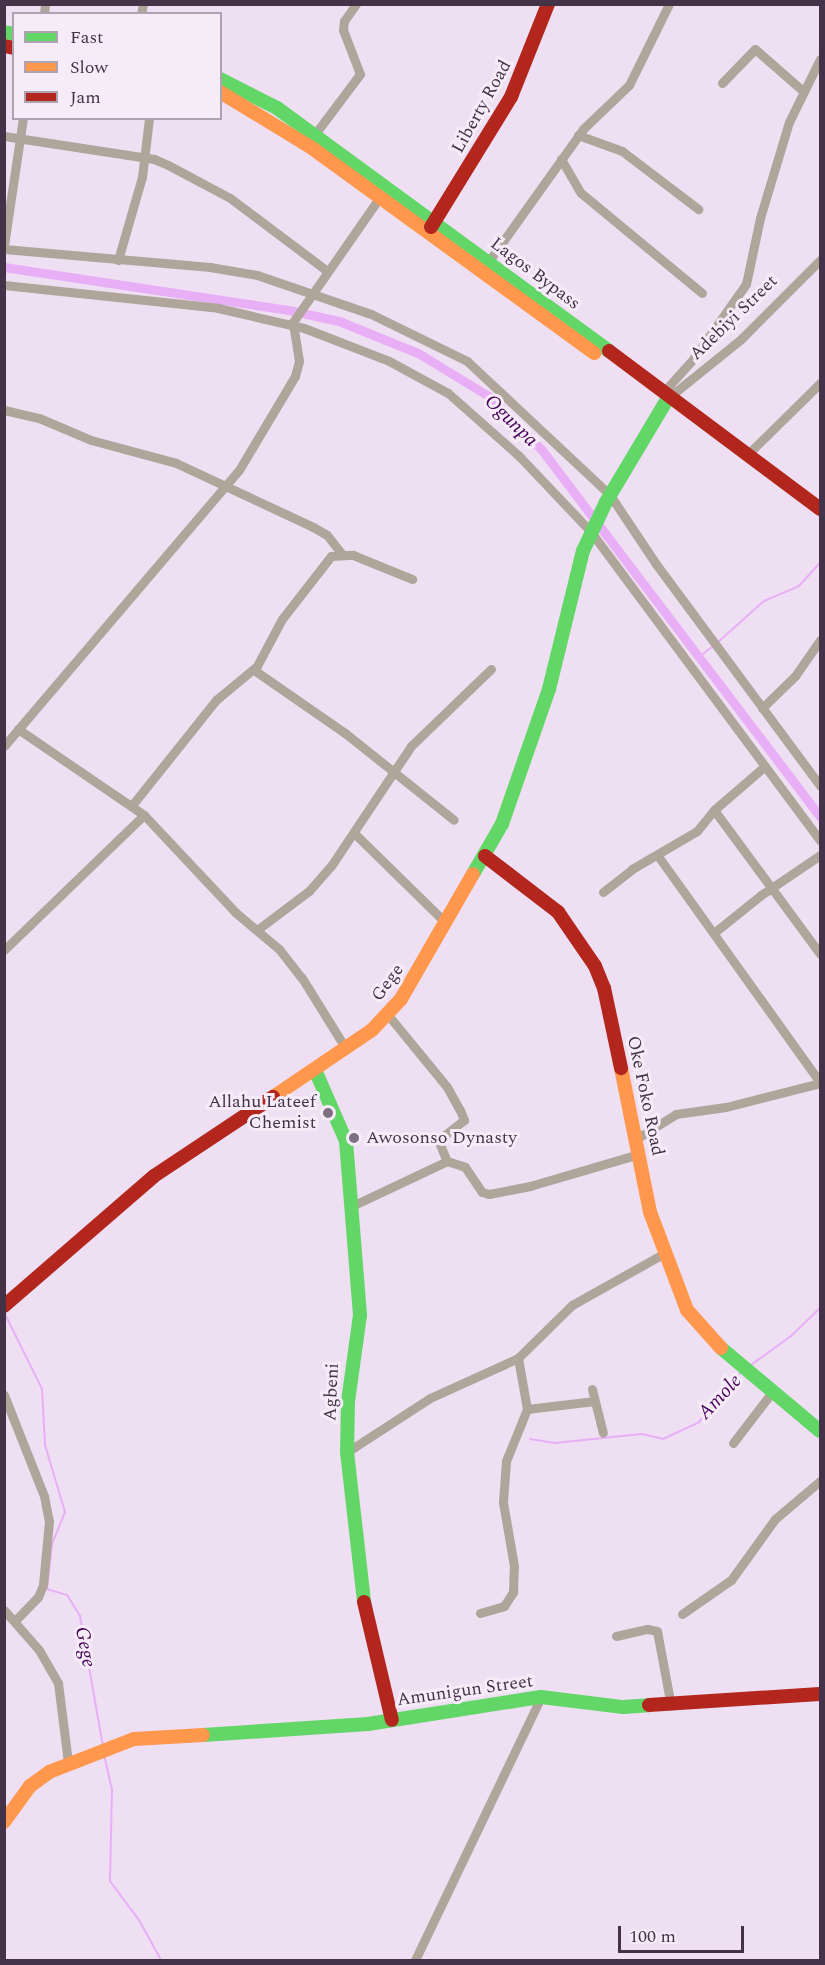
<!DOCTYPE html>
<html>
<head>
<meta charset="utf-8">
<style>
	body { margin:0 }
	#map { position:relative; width:825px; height:1965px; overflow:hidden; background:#eedff2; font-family:Spectral,serif }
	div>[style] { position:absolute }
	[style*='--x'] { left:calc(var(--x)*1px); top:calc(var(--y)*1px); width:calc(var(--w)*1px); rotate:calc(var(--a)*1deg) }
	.stream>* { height:2px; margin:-1px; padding:0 1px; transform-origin:1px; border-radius:1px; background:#e8aff6 }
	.canal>* { height:9px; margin:-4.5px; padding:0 4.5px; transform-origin:4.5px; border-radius:4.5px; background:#e8aff6 }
	.street>* { height:9px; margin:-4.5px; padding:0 4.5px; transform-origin:4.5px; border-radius:4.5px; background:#b0a59b }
	.fast>* { height:14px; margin:-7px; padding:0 7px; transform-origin:7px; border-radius:7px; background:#63d668 }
	.slow>* { height:14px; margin:-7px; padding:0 7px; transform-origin:7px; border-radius:7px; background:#ff974d }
	.jam>* { height:14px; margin:-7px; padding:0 7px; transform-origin:7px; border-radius:7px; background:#b3261e }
	.dots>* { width:16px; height:16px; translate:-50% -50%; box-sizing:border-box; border:3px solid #f5ecf8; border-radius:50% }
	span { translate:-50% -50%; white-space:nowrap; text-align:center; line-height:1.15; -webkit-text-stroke:6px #f5ecf8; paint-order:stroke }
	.street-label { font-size:18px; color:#443249 }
	.poi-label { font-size:18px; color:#443249 }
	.right { translate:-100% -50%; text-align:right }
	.left { translate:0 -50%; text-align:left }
	.water-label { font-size:20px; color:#480057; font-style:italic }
	.frame { position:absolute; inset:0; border:6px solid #443249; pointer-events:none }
	.legend { position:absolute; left:12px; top:12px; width:210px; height:108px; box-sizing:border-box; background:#f5ecf8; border:2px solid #aea2b2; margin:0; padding:8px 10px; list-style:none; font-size:18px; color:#443249 }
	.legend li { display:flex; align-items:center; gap:12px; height:30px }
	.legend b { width:30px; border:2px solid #aea2b2 }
	.scale { position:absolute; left:618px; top:1926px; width:126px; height:27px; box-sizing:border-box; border:3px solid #443249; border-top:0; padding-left:8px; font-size:18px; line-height:21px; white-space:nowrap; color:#443249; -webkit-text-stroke:4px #f5ecf8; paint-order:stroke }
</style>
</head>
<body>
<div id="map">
	<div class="stream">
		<div style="--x:717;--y:643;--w:63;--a:-41.8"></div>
		<div style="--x:764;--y:601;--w:38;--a:-23"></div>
		<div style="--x:799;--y:586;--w:31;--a:-48"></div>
		<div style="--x:699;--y:657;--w:18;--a:-38"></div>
		<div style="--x:4;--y:1312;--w:86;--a:63.7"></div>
		<div style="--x:42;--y:1389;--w:56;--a:86.9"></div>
		<div style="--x:45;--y:1445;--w:70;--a:73.4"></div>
		<div style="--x:65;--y:1512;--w:35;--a:112"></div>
		<div style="--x:52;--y:1544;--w:45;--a:96.3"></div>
		<div style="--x:47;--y:1589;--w:21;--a:17"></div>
		<div style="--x:67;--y:1595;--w:25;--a:58"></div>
		<div style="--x:80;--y:1616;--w:133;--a:80"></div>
		<div style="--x:748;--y:1367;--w:53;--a:-35.8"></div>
		<div style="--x:791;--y:1336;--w:40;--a:-44"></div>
		<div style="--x:530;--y:1439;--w:25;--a:9"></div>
		<div style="--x:555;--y:1443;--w:87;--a:-5.9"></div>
		<div style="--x:642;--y:1434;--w:22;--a:13"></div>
		<div style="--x:663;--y:1439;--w:40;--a:-25"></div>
		<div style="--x:699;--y:1422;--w:65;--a:-50"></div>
		<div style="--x:104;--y:1755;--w:36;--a:77"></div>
		<div style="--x:112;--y:1790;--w:91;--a:91.3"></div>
		<div style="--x:110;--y:1881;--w:49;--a:53.4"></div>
		<div style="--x:139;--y:1920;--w:46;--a:61.2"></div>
	</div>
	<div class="canal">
		<div style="--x:4;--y:267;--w:287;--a:8.6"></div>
		<div style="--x:288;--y:310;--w:52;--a:12.2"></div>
		<div style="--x:339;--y:321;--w:85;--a:22.1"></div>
		<div style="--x:418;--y:353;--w:84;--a:31.4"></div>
		<div style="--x:490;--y:397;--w:73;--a:45.6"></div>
		<div style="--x:541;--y:449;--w:462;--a:52.8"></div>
	</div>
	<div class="street">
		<div style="--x:44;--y:14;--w:10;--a:-84"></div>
		<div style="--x:141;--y:14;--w:10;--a:-79"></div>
		<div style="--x:722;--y:83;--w:47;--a:-45.9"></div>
		<div style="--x:755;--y:49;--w:64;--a:41.2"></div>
		<div style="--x:315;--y:134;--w:75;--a:-53.1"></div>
		<div style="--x:360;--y:74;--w:47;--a:-111.1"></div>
		<div style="--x:343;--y:30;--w:9;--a:-84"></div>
		<div style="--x:344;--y:21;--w:21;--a:-55"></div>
		<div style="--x:578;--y:135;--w:47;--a:20"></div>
		<div style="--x:622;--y:151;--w:96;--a:37.3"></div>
		<div style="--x:4;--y:136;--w:152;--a:8.7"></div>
		<div style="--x:154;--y:159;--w:15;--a:23"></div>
		<div style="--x:168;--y:165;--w:70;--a:28"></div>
		<div style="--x:230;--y:198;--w:120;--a:36.9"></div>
		<div style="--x:561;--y:159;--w:39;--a:60"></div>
		<div style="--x:581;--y:193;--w:157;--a:39.6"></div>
		<div style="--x:4;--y:245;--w:128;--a:-81.5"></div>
		<div style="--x:4;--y:249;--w:207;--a:5"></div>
		<div style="--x:210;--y:267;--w:48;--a:9.7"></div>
		<div style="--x:257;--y:275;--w:120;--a:18.9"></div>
		<div style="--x:371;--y:314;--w:107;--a:26.1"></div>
		<div style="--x:467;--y:361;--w:196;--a:43.1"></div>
		<div style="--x:610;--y:495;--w:83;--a:56.3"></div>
		<div style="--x:656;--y:564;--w:276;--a:53.5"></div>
		<div style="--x:118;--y:260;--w:86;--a:-73.9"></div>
		<div style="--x:142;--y:177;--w:59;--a:-83.2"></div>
		<div style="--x:489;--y:261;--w:162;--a:-54.5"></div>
		<div style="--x:583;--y:129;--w:64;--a:-43.7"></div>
		<div style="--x:629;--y:85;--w:90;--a:-63.7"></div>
		<div style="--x:4;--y:285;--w:215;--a:6.1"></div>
		<div style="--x:218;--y:308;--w:88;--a:13.1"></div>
		<div style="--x:304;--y:328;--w:91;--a:21.2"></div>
		<div style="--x:389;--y:361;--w:67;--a:28.5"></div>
		<div style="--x:448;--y:393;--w:95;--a:41.6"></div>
		<div style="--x:519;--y:456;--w:105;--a:46.5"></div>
		<div style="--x:591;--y:532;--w:384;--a:53.4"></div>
		<div style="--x:671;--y:396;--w:9;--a:-108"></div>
		<div style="--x:668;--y:387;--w:38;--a:-48"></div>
		<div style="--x:693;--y:359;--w:92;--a:-54.8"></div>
		<div style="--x:746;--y:284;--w:67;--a:-78"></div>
		<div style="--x:760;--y:218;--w:100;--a:-73.2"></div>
		<div style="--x:789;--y:122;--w:70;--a:-63.8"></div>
		<div style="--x:668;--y:398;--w:92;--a:-38.9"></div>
		<div style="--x:740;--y:340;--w:113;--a:-45"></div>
		<div style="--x:4;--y:410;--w:36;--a:13"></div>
		<div style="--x:39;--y:418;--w:56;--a:22.9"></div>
		<div style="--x:91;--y:440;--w:88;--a:15.1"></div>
		<div style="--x:176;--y:463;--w:151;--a:25"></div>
		<div style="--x:313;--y:527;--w:16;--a:30"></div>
		<div style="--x:327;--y:535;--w:24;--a:52"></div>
		<div style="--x:747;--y:455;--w:103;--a:-44.6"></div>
		<div style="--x:254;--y:670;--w:111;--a:34.7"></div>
		<div style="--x:345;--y:733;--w:139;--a:38.6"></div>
		<div style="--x:762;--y:708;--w:46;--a:-44.1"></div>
		<div style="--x:795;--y:676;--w:44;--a:-55.2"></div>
		<div style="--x:18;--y:729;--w:153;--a:34.3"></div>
		<div style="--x:144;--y:815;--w:133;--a:46.8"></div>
		<div style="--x:235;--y:912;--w:57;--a:40.1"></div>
		<div style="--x:279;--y:949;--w:37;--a:52"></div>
		<div style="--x:302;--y:978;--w:84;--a:58.2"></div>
		<div style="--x:4;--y:746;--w:362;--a:-49.6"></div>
		<div style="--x:239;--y:470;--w:109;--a:-59.2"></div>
		<div style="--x:295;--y:376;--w:16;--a:-75"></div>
		<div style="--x:299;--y:361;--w:39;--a:-99"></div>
		<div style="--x:293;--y:322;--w:152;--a:-55.2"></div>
		<div style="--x:133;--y:804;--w:133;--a:-51.4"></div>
		<div style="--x:216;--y:700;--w:53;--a:-39.7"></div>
		<div style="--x:257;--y:666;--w:53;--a:-62"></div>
		<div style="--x:282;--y:619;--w:80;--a:-52.1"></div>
		<div style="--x:331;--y:556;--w:22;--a:-3"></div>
		<div style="--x:353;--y:555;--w:64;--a:22.1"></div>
		<div style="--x:714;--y:810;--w:179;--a:53.6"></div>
		<div style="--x:354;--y:833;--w:129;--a:44.4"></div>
		<div style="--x:658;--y:856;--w:278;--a:54.4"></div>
		<div style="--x:603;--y:892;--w:37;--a:-38"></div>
		<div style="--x:632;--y:869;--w:75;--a:-30.3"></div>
		<div style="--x:697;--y:831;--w:27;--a:-51"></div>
		<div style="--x:714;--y:810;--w:67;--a:-40.8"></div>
		<div style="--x:257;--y:930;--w:65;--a:-36.9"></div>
		<div style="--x:309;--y:891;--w:33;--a:-49"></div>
		<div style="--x:331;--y:866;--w:144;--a:-56.3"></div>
		<div style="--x:411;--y:746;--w:111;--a:-43.9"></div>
		<div style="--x:715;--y:932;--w:59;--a:-38.8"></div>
		<div style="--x:761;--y:895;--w:71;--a:-34.1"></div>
		<div style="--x:4;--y:950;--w:194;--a:-44"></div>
		<div style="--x:388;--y:1015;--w:93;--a:50.7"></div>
		<div style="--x:447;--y:1087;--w:26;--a:61"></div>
		<div style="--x:460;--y:1110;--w:11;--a:68"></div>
		<div style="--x:464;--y:1120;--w:33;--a:142"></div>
		<div style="--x:438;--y:1140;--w:23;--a:67"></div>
		<div style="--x:447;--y:1161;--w:19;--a:18"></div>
		<div style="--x:465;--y:1167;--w:30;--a:56"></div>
		<div style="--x:482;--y:1192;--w:7;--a:16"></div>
		<div style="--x:489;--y:1194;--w:42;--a:-11"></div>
		<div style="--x:530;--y:1186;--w:114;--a:-16.4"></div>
		<div style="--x:636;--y:1139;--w:47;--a:-32"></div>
		<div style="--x:676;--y:1114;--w:50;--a:-8"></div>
		<div style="--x:726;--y:1107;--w:97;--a:-14.3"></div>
		<div style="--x:352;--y:1206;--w:105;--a:-25.3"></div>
		<div style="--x:592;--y:1389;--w:45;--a:76"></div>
		<div style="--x:4;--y:1395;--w:109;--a:68.4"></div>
		<div style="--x:44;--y:1496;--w:25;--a:79"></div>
		<div style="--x:49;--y:1521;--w:64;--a:95.4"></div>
		<div style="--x:43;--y:1585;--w:13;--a:113"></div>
		<div style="--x:38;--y:1597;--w:33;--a:134"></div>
		<div style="--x:527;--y:1409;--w:68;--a:-6.7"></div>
		<div style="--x:733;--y:1443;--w:64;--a:-52.6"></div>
		<div style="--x:347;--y:1452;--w:99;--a:-33"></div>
		<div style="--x:430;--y:1398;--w:97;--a:-24.4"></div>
		<div style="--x:518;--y:1358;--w:76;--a:-44.5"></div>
		<div style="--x:572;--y:1305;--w:104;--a:-29.3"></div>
		<div style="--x:4;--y:1610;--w:53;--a:48.8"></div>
		<div style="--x:39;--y:1650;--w:38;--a:60"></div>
		<div style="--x:58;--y:1683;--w:80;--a:82.8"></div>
		<div style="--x:480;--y:1613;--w:25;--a:-16"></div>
		<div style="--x:504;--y:1606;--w:17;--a:-57"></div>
		<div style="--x:513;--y:1592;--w:26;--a:-88"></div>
		<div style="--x:514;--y:1566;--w:65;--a:-99.8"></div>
		<div style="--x:503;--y:1502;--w:41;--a:-85.8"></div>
		<div style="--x:506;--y:1461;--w:56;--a:-68"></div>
		<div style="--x:527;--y:1409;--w:52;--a:-100"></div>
		<div style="--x:682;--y:1614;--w:60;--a:-34.8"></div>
		<div style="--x:731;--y:1580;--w:75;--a:-54.2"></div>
		<div style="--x:775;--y:1519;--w:59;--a:-40.2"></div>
		<div style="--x:616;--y:1636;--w:32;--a:-13"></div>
		<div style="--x:647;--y:1629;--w:10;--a:11"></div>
		<div style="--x:657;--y:1631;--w:76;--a:79.4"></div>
		<div style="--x:415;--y:1960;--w:292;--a:-64.4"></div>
	</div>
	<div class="fast">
		<div style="--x:4;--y:32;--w:10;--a:11"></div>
		<div style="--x:220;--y:79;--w:64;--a:27"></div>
		<div style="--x:277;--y:108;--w:411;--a:36.2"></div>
		<div style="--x:473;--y:874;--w:58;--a:-59.9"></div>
		<div style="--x:502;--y:824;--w:143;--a:-70.8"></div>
		<div style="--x:549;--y:689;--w:142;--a:-76.2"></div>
		<div style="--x:583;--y:551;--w:54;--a:-64.9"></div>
		<div style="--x:606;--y:502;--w:121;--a:-59.2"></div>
		<div style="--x:315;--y:1070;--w:77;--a:66.4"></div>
		<div style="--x:346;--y:1141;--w:175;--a:85.4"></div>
		<div style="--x:360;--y:1315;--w:87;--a:97.9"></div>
		<div style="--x:348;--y:1401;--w:51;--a:91.1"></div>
		<div style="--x:347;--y:1452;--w:151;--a:83.5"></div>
		<div style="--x:721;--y:1348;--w:129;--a:40"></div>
		<div style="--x:203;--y:1735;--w:165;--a:-3.8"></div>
		<div style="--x:368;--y:1724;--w:175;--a:-8.9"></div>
		<div style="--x:541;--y:1697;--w:83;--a:7"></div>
		<div style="--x:623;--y:1707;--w:26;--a:-4"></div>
	</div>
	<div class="slow">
		<div style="--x:220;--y:92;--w:108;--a:31.3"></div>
		<div style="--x:312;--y:148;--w:349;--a:36"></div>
		<div style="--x:621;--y:1068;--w:147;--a:78.6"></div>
		<div style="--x:650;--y:1212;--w:105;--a:69.3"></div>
		<div style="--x:687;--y:1310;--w:51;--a:48.2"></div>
		<div style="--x:273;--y:1097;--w:120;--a:-34.1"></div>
		<div style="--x:372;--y:1030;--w:42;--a:-46.9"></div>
		<div style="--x:401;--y:999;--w:144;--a:-60.1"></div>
		<div style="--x:4;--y:1822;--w:44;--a:-54.2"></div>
		<div style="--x:30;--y:1786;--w:24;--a:-36"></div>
		<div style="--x:49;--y:1772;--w:91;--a:-21.2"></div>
		<div style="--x:134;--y:1739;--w:69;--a:-3.3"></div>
	</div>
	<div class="jam">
		<div style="--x:4;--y:46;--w:10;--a:11"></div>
		<div style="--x:431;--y:227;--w:153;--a:-58.4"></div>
		<div style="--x:511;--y:97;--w:100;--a:-68.3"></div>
		<div style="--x:609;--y:351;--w:264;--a:36.8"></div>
		<div style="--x:485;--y:856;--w:92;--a:37.5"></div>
		<div style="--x:558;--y:912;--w:65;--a:55.6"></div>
		<div style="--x:595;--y:966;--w:24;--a:68"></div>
		<div style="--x:604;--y:988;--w:82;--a:78"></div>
		<div style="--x:4;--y:1306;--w:198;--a:-40.9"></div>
		<div style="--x:154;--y:1176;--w:143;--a:-33.6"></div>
		<div style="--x:364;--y:1602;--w:121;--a:76.7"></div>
		<div style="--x:649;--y:1705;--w:171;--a:-3.7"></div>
	</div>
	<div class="dots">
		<div style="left:328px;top:1113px;background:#806f84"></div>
		<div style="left:354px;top:1138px;background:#806f84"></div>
	</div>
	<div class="street-label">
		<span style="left:482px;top:107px;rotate:-61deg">Liberty Road</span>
		<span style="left:535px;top:274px;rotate:37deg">Lagos Bypass</span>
		<span style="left:734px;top:318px;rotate:-44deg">Adebiyi Street</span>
		<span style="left:388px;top:983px;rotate:-54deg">Gege</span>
		<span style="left:645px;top:1096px;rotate:78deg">Oke Foko Road</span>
		<span style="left:332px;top:1392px;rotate:-87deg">Agbeni</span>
		<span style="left:465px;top:1691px;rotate:-8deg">Amunigun Street</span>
	</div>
	<div class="poi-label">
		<span class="right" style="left:316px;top:1113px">Allahu Lateef<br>Chemist</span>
		<span class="left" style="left:366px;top:1138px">Awosonso Dynasty</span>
	</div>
	<div class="water-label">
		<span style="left:511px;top:421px;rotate:44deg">Ogunpa</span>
		<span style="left:720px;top:1397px;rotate:-47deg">Amole</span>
		<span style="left:85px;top:1647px;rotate:79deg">Gege</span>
	</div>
	<div class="frame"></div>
	<ul class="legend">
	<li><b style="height:8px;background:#63d668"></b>Fast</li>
	<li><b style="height:8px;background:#ff974d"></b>Slow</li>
	<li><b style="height:8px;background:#b3261e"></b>Jam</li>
	</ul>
	<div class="scale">100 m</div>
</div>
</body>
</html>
